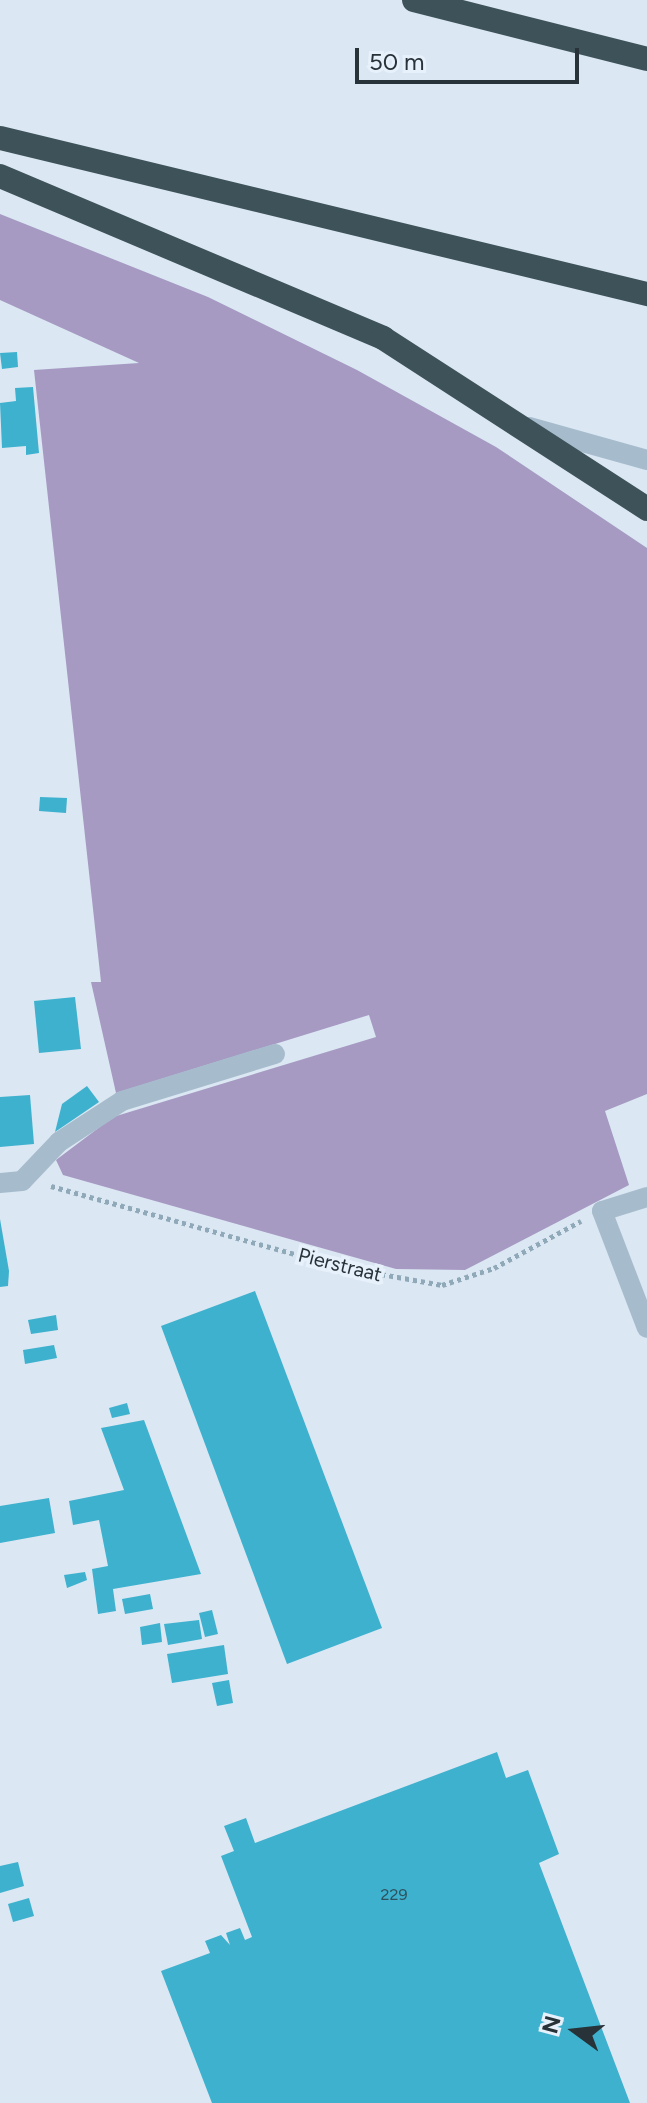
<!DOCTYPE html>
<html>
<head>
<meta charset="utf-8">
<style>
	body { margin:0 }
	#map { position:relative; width:647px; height:2103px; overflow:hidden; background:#dbe7f3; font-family:Figtree,sans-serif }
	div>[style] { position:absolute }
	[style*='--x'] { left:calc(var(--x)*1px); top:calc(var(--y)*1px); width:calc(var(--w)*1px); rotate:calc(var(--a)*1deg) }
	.green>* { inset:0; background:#a69ac3 }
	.building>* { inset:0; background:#3eb1ce }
	.path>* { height:5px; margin-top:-2.5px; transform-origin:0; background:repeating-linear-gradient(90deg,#90a9b8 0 4px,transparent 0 8px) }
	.minor>* { height:20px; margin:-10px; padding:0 10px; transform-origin:10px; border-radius:10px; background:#a6bccc }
	.highway>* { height:24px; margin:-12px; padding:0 12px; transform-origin:12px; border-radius:12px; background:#3e5259 }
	span { translate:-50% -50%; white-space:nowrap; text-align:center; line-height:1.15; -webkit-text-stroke:7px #e7f1fb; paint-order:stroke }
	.number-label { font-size:16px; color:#2d525e }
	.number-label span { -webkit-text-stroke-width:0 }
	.street-label { font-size:20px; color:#273338 }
	.north { position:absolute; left:535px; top:1991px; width:80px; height:80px; -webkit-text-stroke:6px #e7f1fb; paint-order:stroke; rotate:285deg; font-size:22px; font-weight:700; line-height:32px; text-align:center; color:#273338 }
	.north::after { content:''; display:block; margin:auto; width:28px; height:36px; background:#273338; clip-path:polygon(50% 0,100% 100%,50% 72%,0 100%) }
	.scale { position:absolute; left:355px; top:48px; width:224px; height:36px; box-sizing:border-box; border:4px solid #273338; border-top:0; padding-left:10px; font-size:24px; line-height:28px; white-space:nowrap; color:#273338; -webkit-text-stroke:6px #e7f1fb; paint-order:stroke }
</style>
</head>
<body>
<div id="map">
	<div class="green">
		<div style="clip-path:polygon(0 214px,208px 297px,357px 370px,496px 447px,647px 548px,647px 1094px,605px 1111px,629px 1185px,465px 1270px,396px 1269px,63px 1175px,56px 1160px,113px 1117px,376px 1037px,369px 1015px,116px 1093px,91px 982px,101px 982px,34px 370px,139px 363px,0 300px)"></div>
	</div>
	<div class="building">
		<div style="clip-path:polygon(17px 352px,18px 367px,2px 369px,0 353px)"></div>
		<div style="clip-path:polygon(33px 387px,39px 453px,26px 455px,26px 446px,2px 448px,0 403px,16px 401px,15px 388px)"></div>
		<div style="clip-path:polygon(40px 797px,67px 798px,66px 813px,39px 811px)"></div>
		<div style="clip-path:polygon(75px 997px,81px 1049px,39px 1053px,34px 1001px)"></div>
		<div style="clip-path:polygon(87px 1086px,99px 1102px,55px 1132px,62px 1104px)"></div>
		<div style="clip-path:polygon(30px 1095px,34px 1144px,0 1147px,0 1097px)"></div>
		<div style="clip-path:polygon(0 1219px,9px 1271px,8px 1286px,0 1287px)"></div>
		<div style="clip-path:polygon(255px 1291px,382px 1628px,287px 1664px,161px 1326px)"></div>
		<div style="clip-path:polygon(56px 1315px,58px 1330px,31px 1334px,28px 1320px)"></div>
		<div style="clip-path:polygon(54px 1345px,57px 1358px,25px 1364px,23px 1350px)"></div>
		<div style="clip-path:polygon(127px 1403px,130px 1414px,112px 1418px,109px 1408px)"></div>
		<div style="clip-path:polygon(144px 1420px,201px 1574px,113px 1589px,116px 1611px,98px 1614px,92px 1569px,108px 1566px,99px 1520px,73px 1525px,69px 1501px,124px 1490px,101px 1428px)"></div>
		<div style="clip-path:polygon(49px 1498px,55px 1533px,0 1543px,0 1506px)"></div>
		<div style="clip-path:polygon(85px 1572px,87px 1580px,67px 1588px,64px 1575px)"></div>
		<div style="clip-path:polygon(150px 1594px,153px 1609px,125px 1614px,122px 1599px)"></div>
		<div style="clip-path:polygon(212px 1610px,218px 1634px,205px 1637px,199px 1613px)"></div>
		<div style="clip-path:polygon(199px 1620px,202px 1639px,168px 1645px,164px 1624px)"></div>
		<div style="clip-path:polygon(160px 1623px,162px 1642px,142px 1645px,140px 1627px)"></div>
		<div style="clip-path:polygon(224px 1645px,228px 1674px,172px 1683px,167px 1654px)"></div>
		<div style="clip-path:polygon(229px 1680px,233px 1703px,217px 1706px,212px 1683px)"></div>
		<div style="clip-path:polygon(497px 1752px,506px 1778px,528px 1770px,559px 1854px,539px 1863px,630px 2103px,212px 2103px,161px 1971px,210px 1953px,205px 1941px,221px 1935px,230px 1945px,226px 1933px,240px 1928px,245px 1940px,252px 1937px,221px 1856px,234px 1851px,224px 1826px,246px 1818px,255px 1843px)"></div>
		<div style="clip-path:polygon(18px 1862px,24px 1886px,0 1893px,0 1866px)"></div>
		<div style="clip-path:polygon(29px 1898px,34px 1916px,13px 1922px,8px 1904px)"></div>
	</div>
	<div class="path">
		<div style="--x:51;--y:1186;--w:302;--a:15.6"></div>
		<div style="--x:342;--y:1267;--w:102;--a:10.2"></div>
		<div style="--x:442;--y:1285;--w:55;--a:-18.1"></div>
		<div style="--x:494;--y:1268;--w:99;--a:-28.4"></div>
	</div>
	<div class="minor">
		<div style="--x:529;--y:427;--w:123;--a:15.6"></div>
		<div style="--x:0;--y:1183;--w:22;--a:-5"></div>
		<div style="--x:22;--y:1181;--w:54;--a:-46.5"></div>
		<div style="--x:59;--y:1142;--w:75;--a:-33.1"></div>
		<div style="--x:122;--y:1101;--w:160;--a:-17.1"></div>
		<div style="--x:647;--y:1197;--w:47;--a:162.7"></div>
		<div style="--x:602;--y:1211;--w:125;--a:69"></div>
	</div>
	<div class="highway">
		<div style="--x:414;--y:0;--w:240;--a:14.2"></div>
		<div style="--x:0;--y:138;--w:666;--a:13.56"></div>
		<div style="--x:0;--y:176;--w:416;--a:22.9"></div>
		<div style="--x:383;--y:338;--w:315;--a:32.9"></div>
	</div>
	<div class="number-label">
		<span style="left:394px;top:1895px">229</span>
	</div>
	<div class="street-label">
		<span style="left:340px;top:1265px;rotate:14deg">Pierstraat</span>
	</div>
	<div class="north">N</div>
	<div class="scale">50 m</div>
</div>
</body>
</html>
